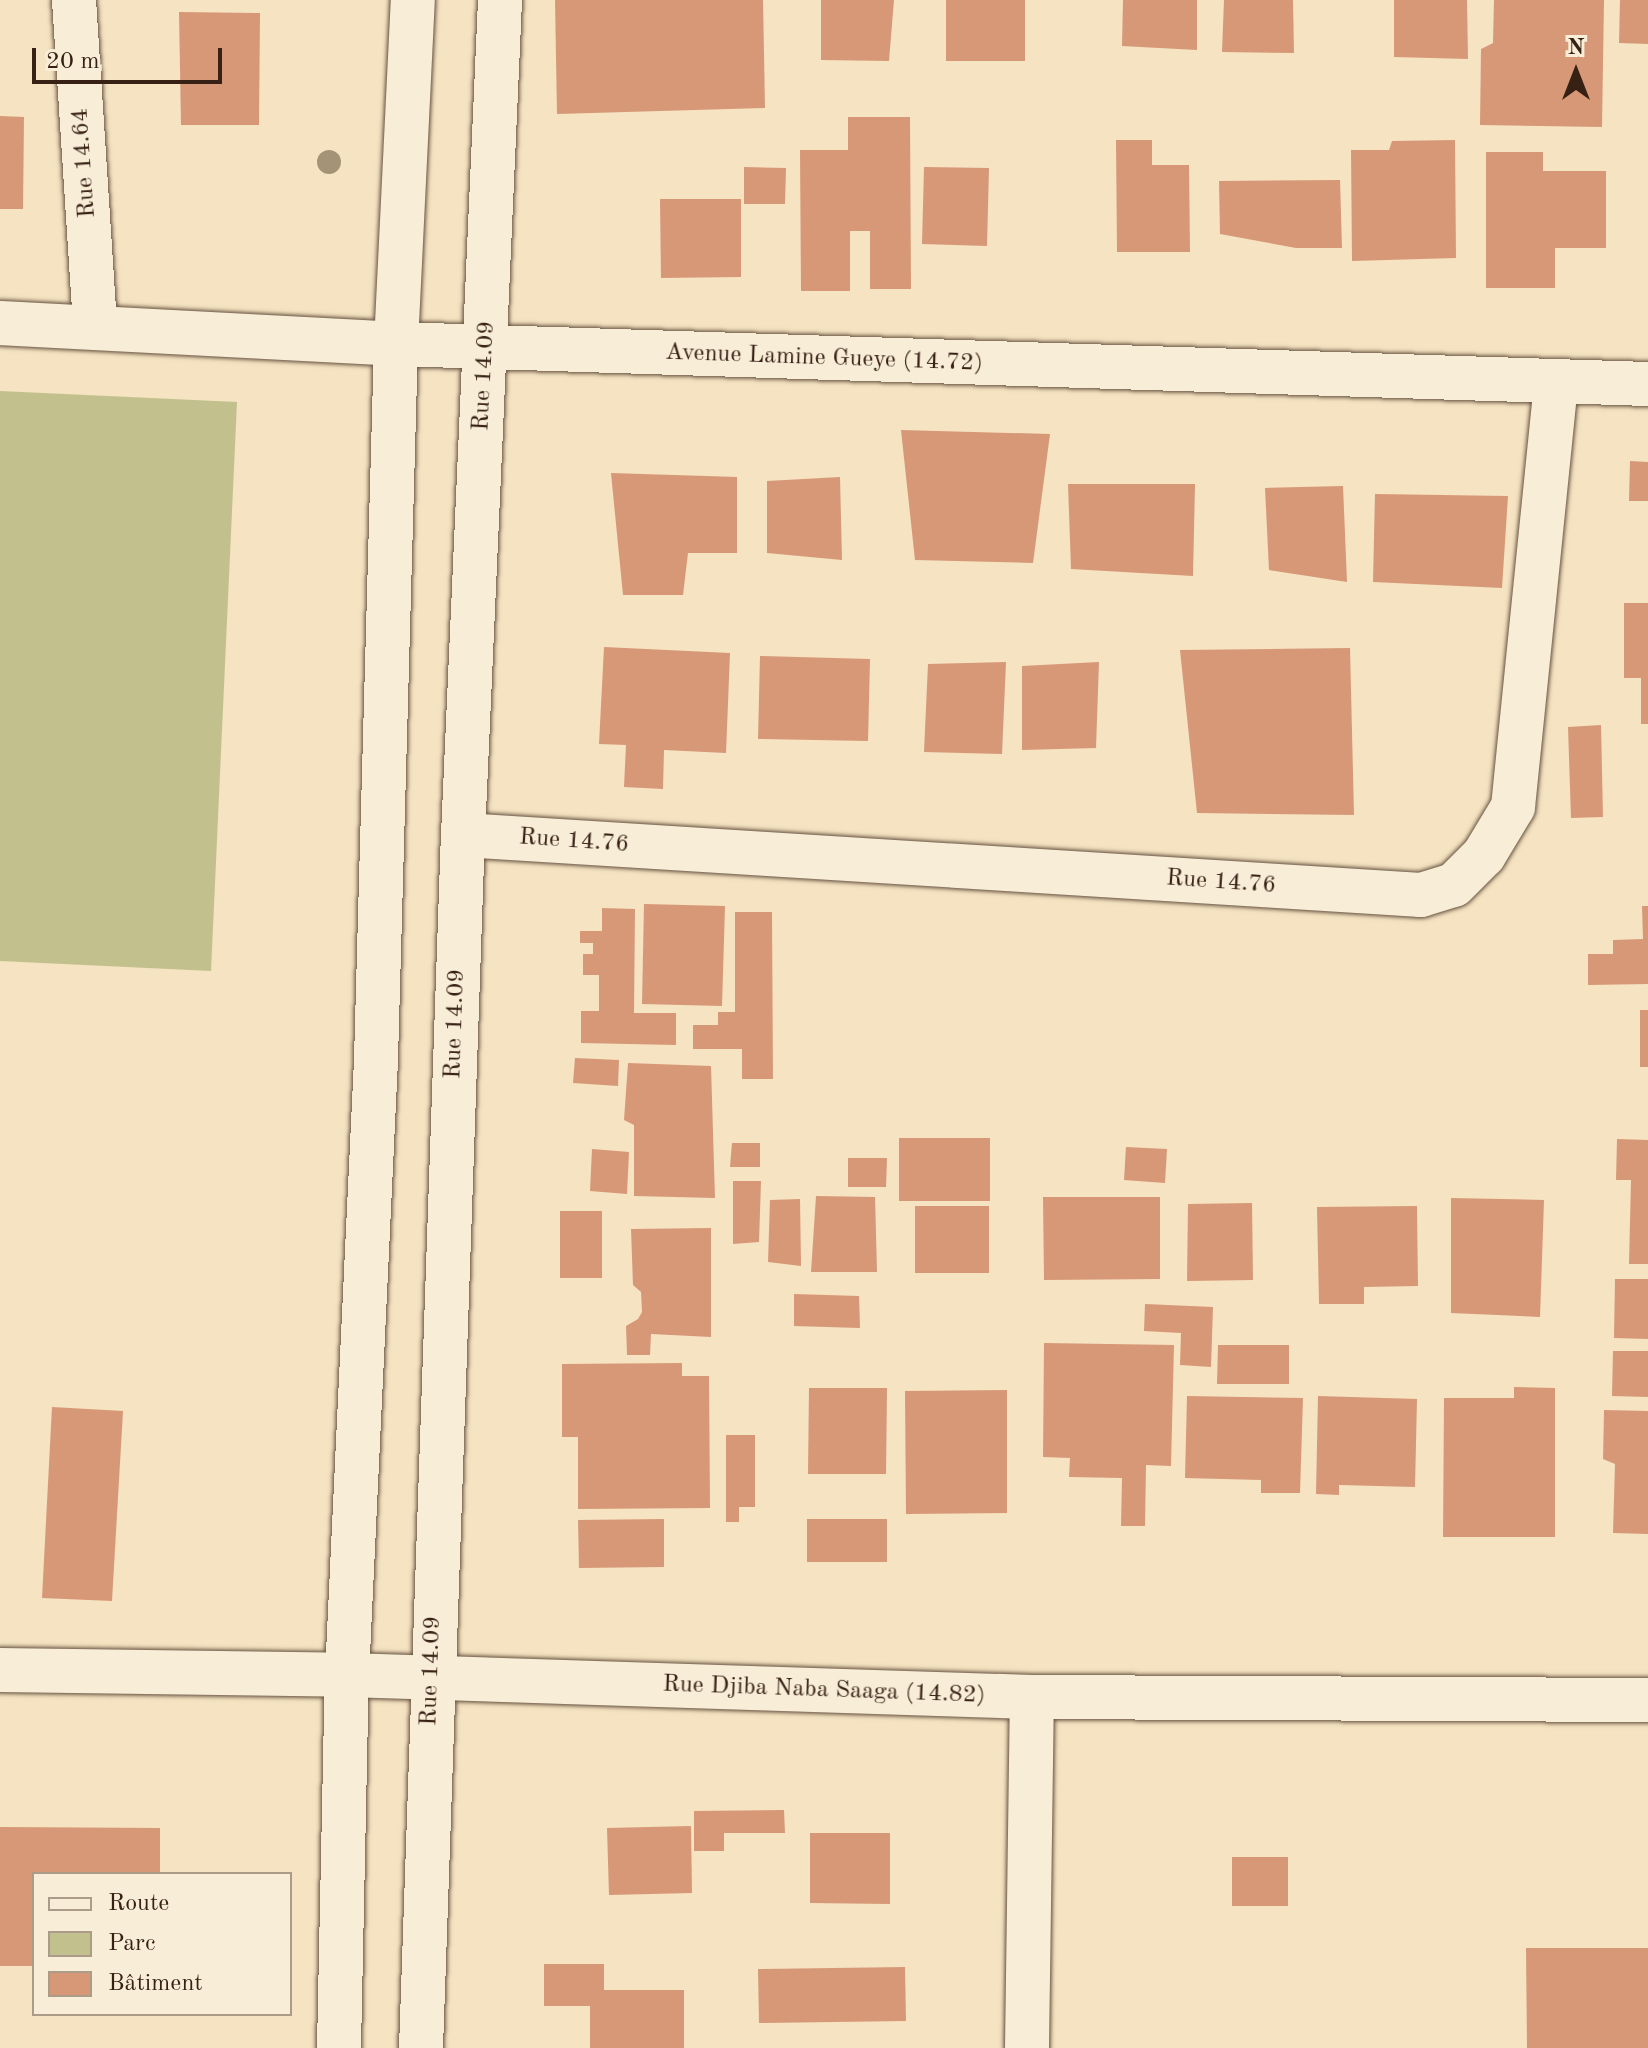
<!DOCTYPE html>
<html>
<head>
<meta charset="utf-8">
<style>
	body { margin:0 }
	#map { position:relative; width:1648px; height:2048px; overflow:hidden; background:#f5e3c1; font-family:"Old Standard TT",serif }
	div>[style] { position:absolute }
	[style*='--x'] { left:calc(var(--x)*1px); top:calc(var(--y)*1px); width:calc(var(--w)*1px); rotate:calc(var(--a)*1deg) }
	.green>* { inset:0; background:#c2c18e }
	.building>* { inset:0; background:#d79878 }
	.roads { filter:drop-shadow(0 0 2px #665240) drop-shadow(0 0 2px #665240) }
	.minor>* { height:44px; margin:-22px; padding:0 22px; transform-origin:22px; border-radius:22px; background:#f8edd7 }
	.tertiary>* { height:44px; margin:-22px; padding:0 22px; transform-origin:22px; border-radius:22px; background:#f8edd7 }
	.trees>* { width:24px; height:24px; margin:-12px; border-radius:50%; background:#a49376 }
	span { translate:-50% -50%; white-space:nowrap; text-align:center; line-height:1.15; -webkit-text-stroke:7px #f8edd7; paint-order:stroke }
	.street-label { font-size:24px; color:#372115 }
	.legend { position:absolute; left:32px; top:1872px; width:260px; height:144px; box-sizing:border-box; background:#f8edd7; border:2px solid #ab9b89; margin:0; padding:10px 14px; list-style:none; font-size:24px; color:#372115 }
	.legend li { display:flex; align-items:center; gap:16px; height:40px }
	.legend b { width:40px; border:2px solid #ab9b89 }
	.north { position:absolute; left:1536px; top:32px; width:80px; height:80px; -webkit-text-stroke:6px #f8edd7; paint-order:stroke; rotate:0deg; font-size:22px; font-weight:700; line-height:32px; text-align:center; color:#372115 }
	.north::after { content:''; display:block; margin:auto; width:28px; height:36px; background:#372115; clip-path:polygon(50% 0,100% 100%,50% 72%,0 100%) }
	.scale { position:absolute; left:32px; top:48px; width:190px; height:36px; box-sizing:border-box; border:4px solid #372115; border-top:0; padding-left:10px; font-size:24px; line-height:28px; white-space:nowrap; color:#372115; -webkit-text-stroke:6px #f8edd7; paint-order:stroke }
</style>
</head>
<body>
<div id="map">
	<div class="green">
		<div style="clip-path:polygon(0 391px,237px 402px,211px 971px,0 961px)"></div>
	</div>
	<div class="building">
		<div style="clip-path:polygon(555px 0,763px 0,765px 108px,557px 114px)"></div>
		<div style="clip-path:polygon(821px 0,894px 0,889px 61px,821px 60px)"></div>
		<div style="clip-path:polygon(946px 0,1025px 0,1025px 61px,946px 61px)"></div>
		<div style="clip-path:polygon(1123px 0,1197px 0,1197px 50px,1122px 46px)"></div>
		<div style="clip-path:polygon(1224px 0,1293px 0,1294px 53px,1222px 52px)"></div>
		<div style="clip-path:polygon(1394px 0,1467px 0,1468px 59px,1394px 57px)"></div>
		<div style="clip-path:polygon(1494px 0,1604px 0,1602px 127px,1480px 125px,1481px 49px,1493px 43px)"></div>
		<div style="clip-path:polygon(1620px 0,1648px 0,1648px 44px,1619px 43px)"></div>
		<div style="clip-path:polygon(179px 12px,260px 13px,259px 125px,181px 125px)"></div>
		<div style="clip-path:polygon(0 116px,24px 117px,23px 209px,0 209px)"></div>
		<div style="clip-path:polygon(848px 117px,910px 117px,911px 289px,870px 289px,870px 231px,850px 231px,850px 291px,801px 291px,800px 150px,848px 150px)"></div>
		<div style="clip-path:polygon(1116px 140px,1152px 140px,1152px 165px,1189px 165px,1190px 252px,1117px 252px)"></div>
		<div style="clip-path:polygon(1455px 140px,1456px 258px,1352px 261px,1351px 150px,1389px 150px,1392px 141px)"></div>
		<div style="clip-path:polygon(1486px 152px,1543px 152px,1543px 171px,1606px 171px,1606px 248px,1555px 248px,1555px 288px,1486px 288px)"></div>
		<div style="clip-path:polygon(744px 167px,786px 168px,785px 204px,744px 204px)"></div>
		<div style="clip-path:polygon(924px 167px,989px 168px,987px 246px,922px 244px)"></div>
		<div style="clip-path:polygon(1340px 180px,1342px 248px,1296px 248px,1220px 234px,1219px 181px)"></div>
		<div style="clip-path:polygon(660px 199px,741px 199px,741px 277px,661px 278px)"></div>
		<div style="clip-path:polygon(901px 430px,1050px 434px,1033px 563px,915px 560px)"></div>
		<div style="clip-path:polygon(1630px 461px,1648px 462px,1648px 501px,1629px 501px)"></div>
		<div style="clip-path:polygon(611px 473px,737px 477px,737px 553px,688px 553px,683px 595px,623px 595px)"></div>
		<div style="clip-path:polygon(840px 477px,842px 560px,767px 553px,767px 481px)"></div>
		<div style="clip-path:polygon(1068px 484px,1195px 484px,1193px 576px,1071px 569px)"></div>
		<div style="clip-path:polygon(1343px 486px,1347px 582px,1269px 570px,1265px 488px)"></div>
		<div style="clip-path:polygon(1375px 494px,1508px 496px,1502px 588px,1373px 582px)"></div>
		<div style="clip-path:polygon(1624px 603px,1648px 603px,1648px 724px,1641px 724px,1641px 678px,1624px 678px)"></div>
		<div style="clip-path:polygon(604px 647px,730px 653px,726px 753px,664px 750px,663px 789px,624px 787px,626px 745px,599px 744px)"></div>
		<div style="clip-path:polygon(1350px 648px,1354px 815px,1197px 813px,1180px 650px)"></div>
		<div style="clip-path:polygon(760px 656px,870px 659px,868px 741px,758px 739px)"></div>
		<div style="clip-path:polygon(1006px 662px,1002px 754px,924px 752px,928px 664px)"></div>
		<div style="clip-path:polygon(1099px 662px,1096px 748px,1022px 750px,1022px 666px)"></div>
		<div style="clip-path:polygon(1601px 725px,1603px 817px,1571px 818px,1568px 727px)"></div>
		<div style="clip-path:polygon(644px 904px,725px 906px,722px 1006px,642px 1004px)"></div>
		<div style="clip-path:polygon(1642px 906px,1648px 906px,1648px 984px,1588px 985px,1588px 954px,1613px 954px,1613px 940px,1643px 939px)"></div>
		<div style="clip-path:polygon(602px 908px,635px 909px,634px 1013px,676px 1013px,676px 1045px,581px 1043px,581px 1011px,599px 1011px,599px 975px,583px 975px,583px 954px,593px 954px,593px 943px,580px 943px,580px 931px,602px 931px)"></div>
		<div style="clip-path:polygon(735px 912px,772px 912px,773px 1079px,742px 1079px,742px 1049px,693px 1049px,693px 1025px,718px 1025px,718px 1012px,735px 1012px)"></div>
		<div style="clip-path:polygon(1640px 1010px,1648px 1010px,1648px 1067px,1640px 1067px)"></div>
		<div style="clip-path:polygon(575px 1058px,619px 1060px,618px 1086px,573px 1083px)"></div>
		<div style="clip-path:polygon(628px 1063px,711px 1066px,715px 1198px,634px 1196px,634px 1125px,624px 1120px)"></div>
		<div style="clip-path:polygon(899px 1138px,990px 1138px,990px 1201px,899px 1201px)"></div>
		<div style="clip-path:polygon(1617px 1139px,1648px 1140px,1648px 1264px,1629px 1264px,1631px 1180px,1616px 1180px)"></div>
		<div style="clip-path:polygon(732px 1143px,760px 1143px,760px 1167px,730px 1167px)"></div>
		<div style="clip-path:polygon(1126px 1147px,1167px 1149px,1165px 1183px,1124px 1180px)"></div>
		<div style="clip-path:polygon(592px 1149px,629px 1152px,627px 1194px,590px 1191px)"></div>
		<div style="clip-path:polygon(848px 1158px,887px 1158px,886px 1187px,848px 1187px)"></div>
		<div style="clip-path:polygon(733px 1181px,761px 1181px,759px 1242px,733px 1244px)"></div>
		<div style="clip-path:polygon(816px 1196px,875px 1197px,877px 1272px,811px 1272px)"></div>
		<div style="clip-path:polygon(1043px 1197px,1160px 1197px,1160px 1279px,1044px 1280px)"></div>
		<div style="clip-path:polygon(1451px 1198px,1544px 1200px,1540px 1317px,1451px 1313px)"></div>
		<div style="clip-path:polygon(800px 1199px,801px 1266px,768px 1262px,770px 1200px)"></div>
		<div style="clip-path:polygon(1252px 1203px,1253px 1280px,1187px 1281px,1188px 1204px)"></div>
		<div style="clip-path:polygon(915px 1206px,989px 1206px,989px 1273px,915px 1273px)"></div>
		<div style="clip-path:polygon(1417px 1206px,1418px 1286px,1364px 1287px,1364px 1304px,1319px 1304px,1317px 1207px)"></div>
		<div style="clip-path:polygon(560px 1211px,602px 1211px,602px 1278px,560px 1278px)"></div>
		<div style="clip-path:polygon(711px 1228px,711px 1337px,651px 1334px,650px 1355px,627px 1355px,626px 1326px,638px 1319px,642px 1312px,641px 1292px,633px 1285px,631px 1229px)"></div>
		<div style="clip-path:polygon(1615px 1279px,1648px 1279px,1648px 1339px,1614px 1338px)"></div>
		<div style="clip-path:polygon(794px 1294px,859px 1296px,860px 1328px,794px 1326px)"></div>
		<div style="clip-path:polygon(1145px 1304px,1213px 1307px,1211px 1367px,1180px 1365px,1181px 1333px,1144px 1331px)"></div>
		<div style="clip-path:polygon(1044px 1343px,1174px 1345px,1171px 1466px,1146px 1465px,1145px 1526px,1121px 1526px,1122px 1478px,1069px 1477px,1070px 1458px,1043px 1457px)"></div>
		<div style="clip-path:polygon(1218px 1345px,1289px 1345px,1289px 1384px,1217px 1384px)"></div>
		<div style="clip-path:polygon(1613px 1351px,1648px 1351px,1648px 1397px,1612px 1396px)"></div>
		<div style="clip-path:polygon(682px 1363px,682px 1376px,709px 1376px,710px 1508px,578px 1509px,578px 1437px,562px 1437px,562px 1364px)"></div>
		<div style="clip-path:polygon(1514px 1387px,1555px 1388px,1555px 1537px,1443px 1537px,1444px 1398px,1514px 1398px)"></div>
		<div style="clip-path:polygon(809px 1388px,887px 1388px,886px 1474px,808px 1474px)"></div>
		<div style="clip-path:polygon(1007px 1390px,1007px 1513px,906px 1514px,905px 1391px)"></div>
		<div style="clip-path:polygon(1187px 1396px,1303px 1398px,1300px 1493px,1261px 1493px,1261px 1480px,1185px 1478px)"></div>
		<div style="clip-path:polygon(1318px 1396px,1417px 1399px,1415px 1487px,1339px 1485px,1339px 1495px,1316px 1494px)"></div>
		<div style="clip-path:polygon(52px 1407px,123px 1411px,112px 1601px,42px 1598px)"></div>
		<div style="clip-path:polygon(1604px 1410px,1648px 1411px,1648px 1534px,1613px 1533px,1615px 1464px,1603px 1459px)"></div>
		<div style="clip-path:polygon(726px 1435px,755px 1435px,755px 1507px,739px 1507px,739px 1522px,726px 1522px)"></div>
		<div style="clip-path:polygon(664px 1519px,664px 1567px,579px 1568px,578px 1520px)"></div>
		<div style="clip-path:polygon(807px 1519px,887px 1519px,887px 1562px,807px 1562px)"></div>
		<div style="clip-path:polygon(784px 1810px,785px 1833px,724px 1833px,724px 1851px,694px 1851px,694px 1811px)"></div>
		<div style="clip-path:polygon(691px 1826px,692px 1893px,609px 1895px,607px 1828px)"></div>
		<div style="clip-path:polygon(0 1827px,160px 1828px,160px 1874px,34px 1874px,34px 1966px,0 1966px)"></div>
		<div style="clip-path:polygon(810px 1833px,890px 1833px,890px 1904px,810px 1903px)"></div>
		<div style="clip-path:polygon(1232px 1857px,1288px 1857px,1288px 1906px,1232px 1906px)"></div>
		<div style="clip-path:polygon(1526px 1948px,1648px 1948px,1648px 2048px,1527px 2048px)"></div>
		<div style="clip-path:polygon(544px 1964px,604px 1964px,604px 1990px,684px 1990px,684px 2048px,590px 2048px,590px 2006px,544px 2006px)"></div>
		<div style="clip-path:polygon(905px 1967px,906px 2021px,759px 2023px,758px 1969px)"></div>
	</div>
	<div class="roads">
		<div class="minor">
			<div style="--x:74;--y:0;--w:328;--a:86.3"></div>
			<div style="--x:0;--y:323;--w:397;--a:3"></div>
			<div style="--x:396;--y:344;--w:1253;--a:1.83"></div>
			<div style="--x:463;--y:835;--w:960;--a:3.58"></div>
			<div style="--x:1421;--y:895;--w:34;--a:-17"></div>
			<div style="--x:1454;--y:885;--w:42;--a:-45"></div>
			<div style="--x:1484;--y:855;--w:56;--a:-58.9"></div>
			<div style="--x:1513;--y:807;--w:426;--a:-84.2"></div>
			<div style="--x:0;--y:1670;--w:347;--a:0.8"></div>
			<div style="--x:347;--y:1675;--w:685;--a:1.84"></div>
			<div style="--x:1032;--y:1697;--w:616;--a:0.28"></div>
			<div style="--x:1027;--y:2048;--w:351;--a:-89.2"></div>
		</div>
		<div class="tertiary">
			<div style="--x:339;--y:2048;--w:373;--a:-88.8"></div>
			<div style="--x:347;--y:1675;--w:617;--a:-87.3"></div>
			<div style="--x:376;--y:1059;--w:715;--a:-88.4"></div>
			<div style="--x:396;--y:344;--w:344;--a:-87.2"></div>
			<div style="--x:421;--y:2048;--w:1214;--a:-88.02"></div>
			<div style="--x:463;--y:835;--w:836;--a:-87.46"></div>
		</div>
	</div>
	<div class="trees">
		<div style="left:329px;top:162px"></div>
	</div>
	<div class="street-label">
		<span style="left:85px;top:163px;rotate:-94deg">Rue 14.64</span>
		<span style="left:824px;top:359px;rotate:2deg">Avenue Lamine Gueye (14.72)</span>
		<span style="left:485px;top:376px;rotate:-87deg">Rue 14.09</span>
		<span style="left:574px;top:842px;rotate:4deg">Rue 14.76</span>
		<span style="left:1221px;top:883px;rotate:4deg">Rue 14.76</span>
		<span style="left:456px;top:1024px;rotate:-88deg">Rue 14.09</span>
		<span style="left:432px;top:1671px;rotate:-88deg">Rue 14.09</span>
		<span style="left:824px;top:1691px;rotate:2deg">Rue Djiba Naba Saaga (14.82)</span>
	</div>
	<ul class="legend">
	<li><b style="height:10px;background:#f8edd7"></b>Route</li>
	<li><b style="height:22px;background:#c2c18e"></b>Parc</li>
	<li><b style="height:22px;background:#d79878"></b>Bâtiment</li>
	</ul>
	<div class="north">N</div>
	<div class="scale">20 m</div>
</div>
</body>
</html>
